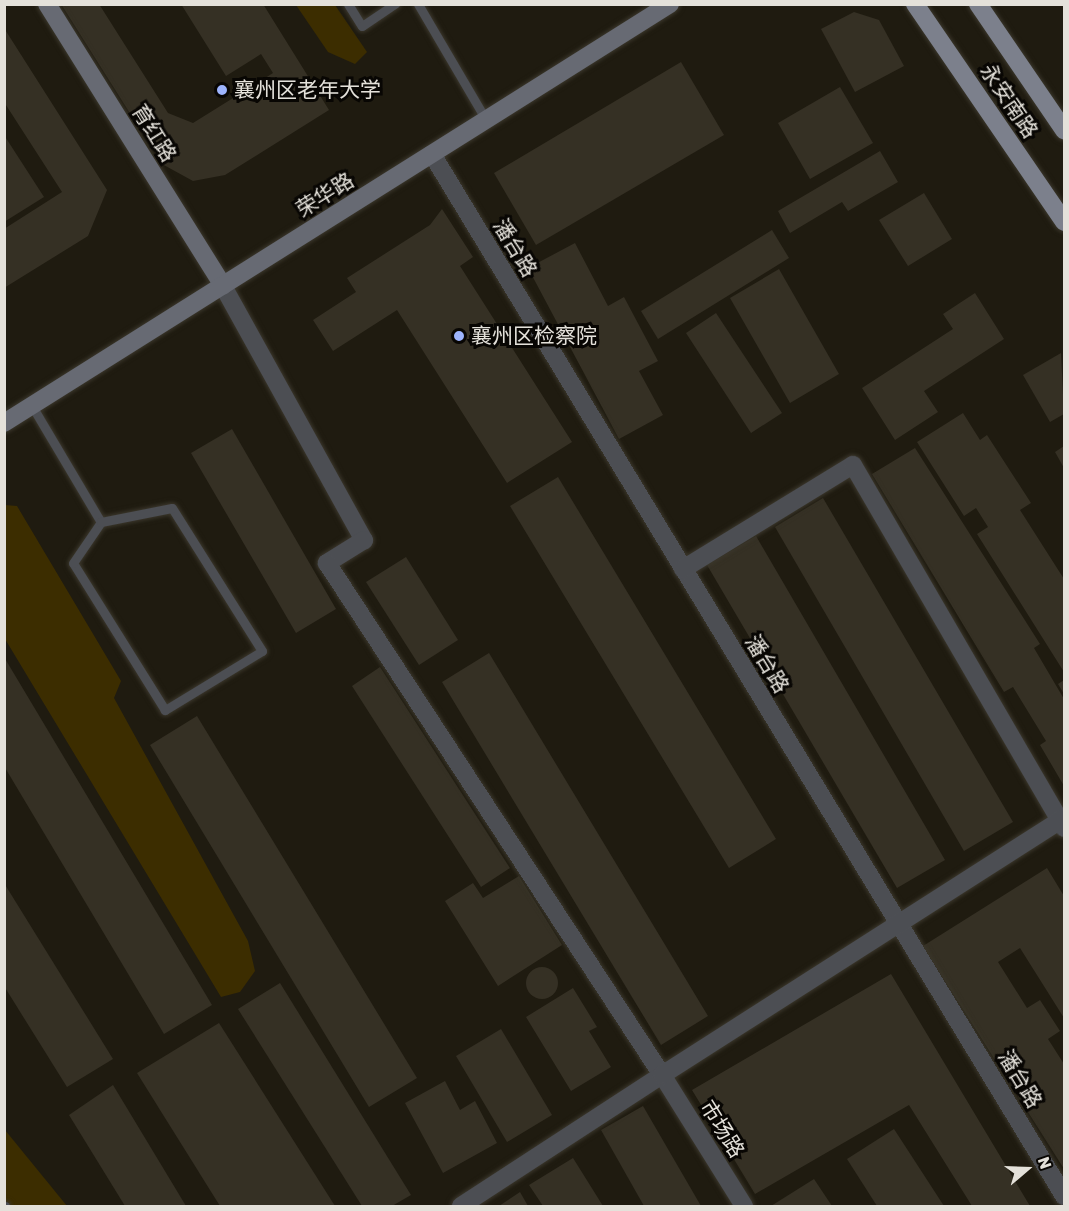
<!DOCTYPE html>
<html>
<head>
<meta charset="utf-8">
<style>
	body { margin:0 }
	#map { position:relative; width:1069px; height:1211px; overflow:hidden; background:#1f1b10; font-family:Rubik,"Noto Sans SC",sans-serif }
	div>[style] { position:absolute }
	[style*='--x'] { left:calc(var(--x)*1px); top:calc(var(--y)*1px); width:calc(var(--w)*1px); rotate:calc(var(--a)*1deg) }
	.green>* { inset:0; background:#3c2d00 }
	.building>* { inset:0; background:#353024 }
	.round { border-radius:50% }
	.roads { filter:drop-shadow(0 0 2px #3b372c) drop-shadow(0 0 2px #3b372c) }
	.lane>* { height:9px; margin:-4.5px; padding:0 4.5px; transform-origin:4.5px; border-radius:4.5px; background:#4c4e53 }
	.street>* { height:18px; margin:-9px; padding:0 9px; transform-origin:9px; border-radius:9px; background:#4c4e53 }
	.secondary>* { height:18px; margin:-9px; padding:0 9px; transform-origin:9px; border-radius:9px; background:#676a73 }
	.primary>* { height:18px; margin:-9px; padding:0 9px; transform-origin:9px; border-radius:9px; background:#7c808c }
	.dots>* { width:16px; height:16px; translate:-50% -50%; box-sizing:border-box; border:3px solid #080603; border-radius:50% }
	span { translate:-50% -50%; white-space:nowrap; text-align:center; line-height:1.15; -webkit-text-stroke:6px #080603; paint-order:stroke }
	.poi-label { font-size:21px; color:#e4e1da }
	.left { translate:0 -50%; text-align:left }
	.street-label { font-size:21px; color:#e4e1da }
	.frame { position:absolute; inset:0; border:6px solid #e4e1da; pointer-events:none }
	.north { position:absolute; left:997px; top:1139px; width:60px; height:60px; -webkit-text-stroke:4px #080603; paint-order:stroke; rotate:71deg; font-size:16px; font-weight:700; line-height:24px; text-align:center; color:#e4e1da }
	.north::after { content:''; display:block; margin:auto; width:21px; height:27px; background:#e4e1da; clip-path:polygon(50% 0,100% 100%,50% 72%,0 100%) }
</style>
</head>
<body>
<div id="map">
	<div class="green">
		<div style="clip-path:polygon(296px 5px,335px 5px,367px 52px,355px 64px,328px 52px)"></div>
		<div style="clip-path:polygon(5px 505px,17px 506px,121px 681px,114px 698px,248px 941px,255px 971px,240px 992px,221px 997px,5px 639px)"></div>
		<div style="clip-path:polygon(5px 1130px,67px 1206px,5px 1206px)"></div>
	</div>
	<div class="building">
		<div style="clip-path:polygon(61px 4px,99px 4px,168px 113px,193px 123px,273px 73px,261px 54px,226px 76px,181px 4px,263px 4px,329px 110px,225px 175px,193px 181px,162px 164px)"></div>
		<div style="clip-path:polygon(854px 12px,879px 20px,904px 66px,855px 92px,821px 29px)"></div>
		<div style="clip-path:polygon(4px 28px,107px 190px,88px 236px,4px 288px,4px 229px,62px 192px,4px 102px)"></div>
		<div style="clip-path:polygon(681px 62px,724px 135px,536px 245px,494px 173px)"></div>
		<div style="clip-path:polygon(840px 87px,873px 143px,810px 179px,778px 123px)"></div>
		<div style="clip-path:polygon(4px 135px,44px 197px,4px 222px)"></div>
		<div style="clip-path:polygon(880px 151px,898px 182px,848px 211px,842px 202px,790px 233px,778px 211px)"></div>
		<div style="clip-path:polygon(924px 193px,952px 239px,908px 266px,879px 220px)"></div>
		<div style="clip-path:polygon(442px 209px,473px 257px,460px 266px,572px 442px,507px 483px,397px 310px,333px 351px,313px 320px,356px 292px,347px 278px,430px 225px)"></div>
		<div style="clip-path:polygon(772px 230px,789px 258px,658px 339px,641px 311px)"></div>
		<div style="clip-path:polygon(575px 243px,608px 306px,624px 297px,658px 361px,639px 371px,663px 415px,619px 439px,528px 268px)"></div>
		<div style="clip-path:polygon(779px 269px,839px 374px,790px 403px,730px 298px)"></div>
		<div style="clip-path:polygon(975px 293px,1004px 339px,924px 391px,938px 412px,895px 440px,862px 388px,953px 329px,943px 314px)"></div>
		<div style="clip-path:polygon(716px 313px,782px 413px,751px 433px,686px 333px)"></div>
		<div style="clip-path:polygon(1061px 353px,1064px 414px,1050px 422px,1023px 375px)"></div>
		<div style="clip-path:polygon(963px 413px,980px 440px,987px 435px,1031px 503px,1020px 510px,1064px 579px,1064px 672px,977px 534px,988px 527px,976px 508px,964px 516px,917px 442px)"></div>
		<div style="clip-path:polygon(232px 429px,336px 609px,296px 633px,191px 453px)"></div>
		<div style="clip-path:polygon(1064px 446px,1064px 468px,1055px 452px)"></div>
		<div style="clip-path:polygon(915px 448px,1040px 644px,1034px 648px,1064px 699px,1064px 786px,1040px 745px,1046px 741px,1013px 687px,1004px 692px,872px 474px)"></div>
		<div style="clip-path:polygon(558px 477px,776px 839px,729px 868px,510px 506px)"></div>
		<div style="clip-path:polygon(823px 498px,1013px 822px,964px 851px,775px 527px)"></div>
		<div style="clip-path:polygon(756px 536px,945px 860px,897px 888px,707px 565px)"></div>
		<div style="clip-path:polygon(406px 557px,458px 640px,419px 665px,366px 582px)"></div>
		<div style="clip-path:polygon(489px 653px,708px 1016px,661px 1045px,442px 682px)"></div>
		<div style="clip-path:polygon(4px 657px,212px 1005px,164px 1034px,4px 766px)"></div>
		<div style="clip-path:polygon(380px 667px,510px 868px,481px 887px,352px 686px)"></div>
		<div style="clip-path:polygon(1064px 680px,1064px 694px,1058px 684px)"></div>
		<div style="clip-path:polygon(197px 716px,417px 1078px,369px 1107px,150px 745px)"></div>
		<div style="clip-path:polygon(1047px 868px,1064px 896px,1064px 1018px,1020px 948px,998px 962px,1027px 1008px,1040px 1000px,1060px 1031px,1048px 1039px,1064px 1064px,1064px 1169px,923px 946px)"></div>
		<div style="clip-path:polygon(519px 876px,562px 945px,498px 986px,445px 901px,473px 883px,483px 898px)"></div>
		<div style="clip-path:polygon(4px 883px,113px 1059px,67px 1087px,4px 986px)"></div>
		<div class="round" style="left:526px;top:967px;width:32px;height:32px"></div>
		<div style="clip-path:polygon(891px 974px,1030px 1206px,972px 1206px,909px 1105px,755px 1194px,692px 1090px)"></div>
		<div style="clip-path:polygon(280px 983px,411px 1195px,392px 1206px,362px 1206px,238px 1009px)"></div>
		<div style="clip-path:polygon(573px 988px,597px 1027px,589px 1031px,611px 1067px,571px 1091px,526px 1017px)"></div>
		<div style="clip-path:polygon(219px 1023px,335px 1206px,220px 1206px,137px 1073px)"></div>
		<div style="clip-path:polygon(501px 1029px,552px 1115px,507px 1142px,456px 1056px)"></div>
		<div style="clip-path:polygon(445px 1081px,460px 1110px,475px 1101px,497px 1143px,443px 1173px,405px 1103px)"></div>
		<div style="clip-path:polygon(113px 1085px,186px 1206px,125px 1206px,69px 1115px)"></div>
		<div style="clip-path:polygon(643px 1106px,701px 1206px,644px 1206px,601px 1130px)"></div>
		<div style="clip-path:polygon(894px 1129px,944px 1206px,877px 1206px,847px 1159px)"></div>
		<div style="clip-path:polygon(573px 1158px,603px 1206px,543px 1206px,529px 1185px)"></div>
		<div style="clip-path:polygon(814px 1179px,832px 1206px,771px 1206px)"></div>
		<div style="clip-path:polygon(520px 1192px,528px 1206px,499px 1206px)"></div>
	</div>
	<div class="roads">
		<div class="lane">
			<div style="--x:348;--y:4;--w:26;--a:58"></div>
			<div style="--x:362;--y:26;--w:40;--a:-34"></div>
			<div style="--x:418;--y:4;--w:134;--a:59.6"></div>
			<div style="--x:32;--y:406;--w:135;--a:59.3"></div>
			<div style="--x:172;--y:508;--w:169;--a:57.8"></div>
			<div style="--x:262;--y:651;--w:114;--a:148.7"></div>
			<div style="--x:165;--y:710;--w:173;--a:-122"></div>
			<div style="--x:73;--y:563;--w:50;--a:-55.7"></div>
			<div style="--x:101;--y:522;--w:72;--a:-11.2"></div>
			<div style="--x:4;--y:1206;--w:1;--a:0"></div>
		</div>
		<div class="street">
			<div style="--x:432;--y:154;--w:1219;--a:58.76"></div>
			<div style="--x:223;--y:286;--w:291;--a:61"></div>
			<div style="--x:364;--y:540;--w:44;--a:148.1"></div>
			<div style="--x:327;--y:563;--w:612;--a:56.8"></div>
			<div style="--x:662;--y:1075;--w:240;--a:146.9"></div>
			<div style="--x:683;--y:569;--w:199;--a:-31.5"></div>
			<div style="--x:853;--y:465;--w:420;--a:59.8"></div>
			<div style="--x:744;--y:1206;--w:155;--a:-122"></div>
			<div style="--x:662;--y:1075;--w:477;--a:-32.6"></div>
		</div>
		<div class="secondary">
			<div style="--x:47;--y:4;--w:332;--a:58"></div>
			<div style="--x:4;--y:423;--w:787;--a:-32.18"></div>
		</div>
		<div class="primary">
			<div style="--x:915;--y:4;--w:264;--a:55.6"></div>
			<div style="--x:978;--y:4;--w:153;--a:55.7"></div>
		</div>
	</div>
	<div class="dots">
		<div style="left:222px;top:90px;background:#9db4fd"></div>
		<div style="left:459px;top:336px;background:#9db4fd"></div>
	</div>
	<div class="poi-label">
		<span class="left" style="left:234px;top:90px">襄州区老年大学</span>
		<span class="left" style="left:471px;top:336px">襄州区检察院</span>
	</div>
	<div class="street-label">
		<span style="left:1009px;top:101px;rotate:56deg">永安南路</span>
		<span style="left:154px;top:133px;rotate:58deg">育红路</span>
		<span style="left:325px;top:195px;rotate:-32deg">荣华路</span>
		<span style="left:515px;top:248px;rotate:59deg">潘台路</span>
		<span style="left:767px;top:664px;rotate:59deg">潘台路</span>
		<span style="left:1020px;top:1079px;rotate:59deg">潘台路</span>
		<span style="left:722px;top:1129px;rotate:58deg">市场路</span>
	</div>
	<div class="frame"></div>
	<div class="north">N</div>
</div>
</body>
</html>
